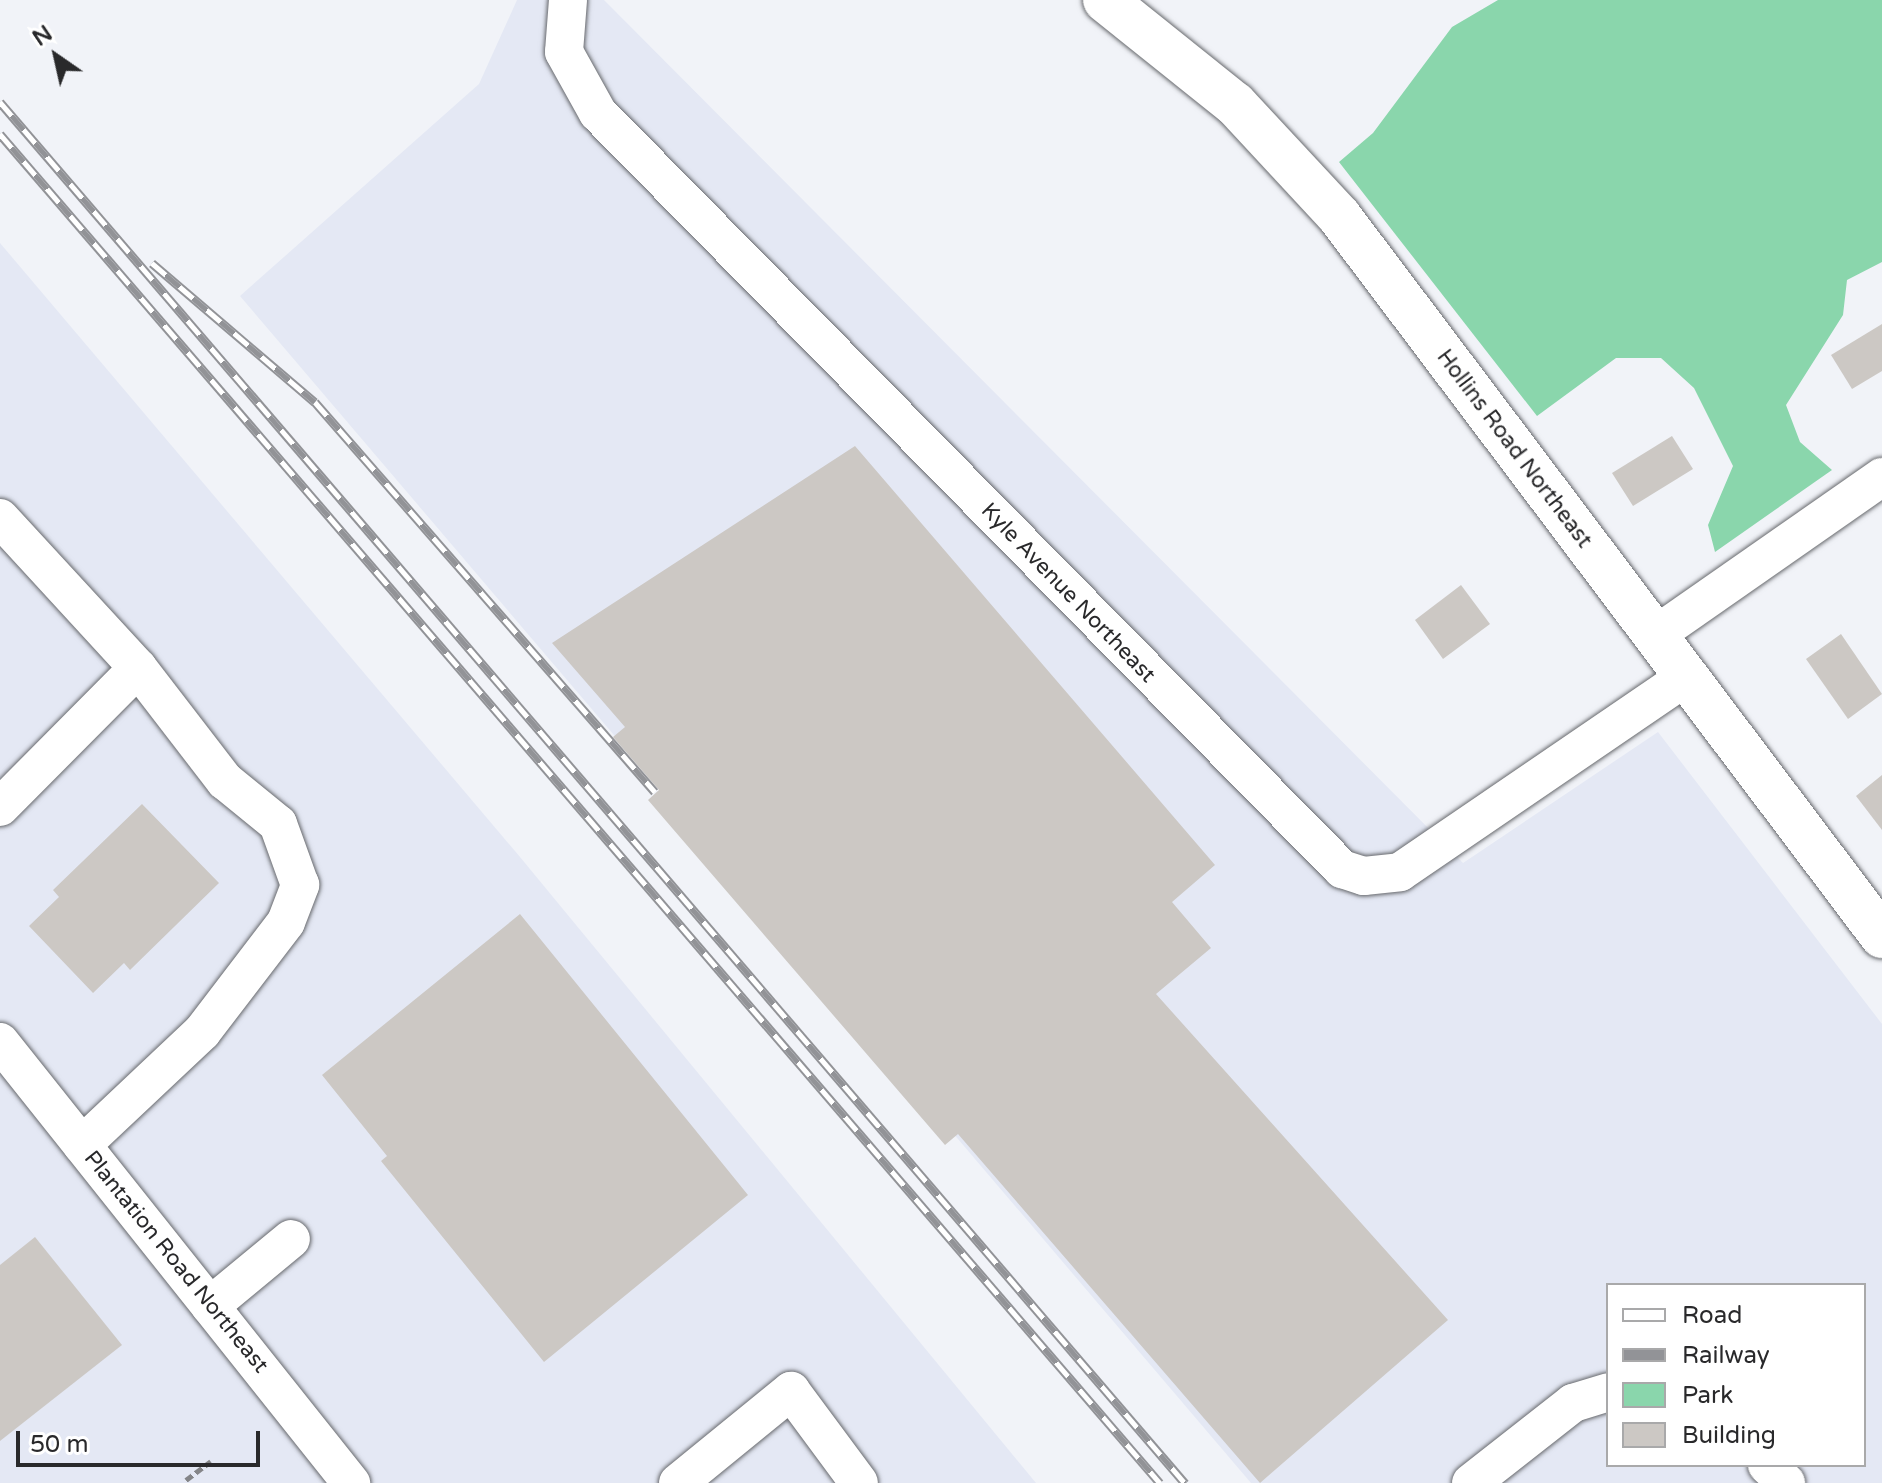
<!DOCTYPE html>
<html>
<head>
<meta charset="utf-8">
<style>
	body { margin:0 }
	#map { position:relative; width:1882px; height:1483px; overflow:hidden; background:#f1f3f8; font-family:"Varela Round",sans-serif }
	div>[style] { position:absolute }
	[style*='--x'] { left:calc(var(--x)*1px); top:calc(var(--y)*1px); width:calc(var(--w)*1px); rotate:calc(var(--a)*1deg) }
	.built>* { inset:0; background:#e4e8f4 }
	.green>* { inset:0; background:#8ad6ac }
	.building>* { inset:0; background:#ccc8c4 }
	.path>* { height:5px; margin-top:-2.5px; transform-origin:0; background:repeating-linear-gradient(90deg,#848588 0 8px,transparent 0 12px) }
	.roads { filter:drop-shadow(0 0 2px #67696d) drop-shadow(0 0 2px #67696d) }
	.minor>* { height:38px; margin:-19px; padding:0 19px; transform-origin:19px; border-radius:19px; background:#fff }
	.major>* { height:44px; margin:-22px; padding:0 22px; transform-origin:22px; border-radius:22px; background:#fff }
	.rail>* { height:9px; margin-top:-4.5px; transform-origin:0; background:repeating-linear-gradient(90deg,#fff 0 18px,#929397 0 36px); box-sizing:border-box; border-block:2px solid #929397 }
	span { translate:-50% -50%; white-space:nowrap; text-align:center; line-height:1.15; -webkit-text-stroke:7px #fff; paint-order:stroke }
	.street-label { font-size:22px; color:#29292b }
	.legend { position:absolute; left:1606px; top:1283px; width:260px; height:184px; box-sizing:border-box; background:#fff; border:2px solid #a9a9aa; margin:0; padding:10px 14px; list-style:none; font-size:24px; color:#29292b }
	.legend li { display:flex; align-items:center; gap:16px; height:40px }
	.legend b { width:40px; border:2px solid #a9a9aa }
	.north { position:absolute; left:16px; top:16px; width:80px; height:80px; -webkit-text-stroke:6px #fff; paint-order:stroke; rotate:326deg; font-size:22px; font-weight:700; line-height:32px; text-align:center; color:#29292b }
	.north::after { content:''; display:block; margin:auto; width:28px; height:36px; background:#29292b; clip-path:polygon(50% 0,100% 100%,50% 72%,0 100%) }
	.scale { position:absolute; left:16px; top:1431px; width:244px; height:36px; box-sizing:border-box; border:4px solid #29292b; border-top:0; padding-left:10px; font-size:24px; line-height:28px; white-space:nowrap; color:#29292b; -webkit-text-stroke:6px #fff; paint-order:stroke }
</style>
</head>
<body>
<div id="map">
	<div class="built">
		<div style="clip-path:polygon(evenodd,517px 0,604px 0,1463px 863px,1658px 732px,1882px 1024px,1882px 1483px,1251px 1483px,240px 296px,479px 84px,517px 0,1608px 1285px,1864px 1285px,1864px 1465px,1608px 1465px,1608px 1285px)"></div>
		<div style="clip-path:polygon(0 243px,520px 857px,1036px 1483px,0 1483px)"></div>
	</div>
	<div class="green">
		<div style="clip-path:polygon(1498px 0,1882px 0,1882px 262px,1847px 280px,1843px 315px,1786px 405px,1800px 442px,1832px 470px,1715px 552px,1708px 525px,1733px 466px,1694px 388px,1661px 358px,1616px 358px,1537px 416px,1339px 162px,1373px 133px,1452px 27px)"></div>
	</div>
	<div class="building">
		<div style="clip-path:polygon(1882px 324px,1882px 371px,1852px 389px,1831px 355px)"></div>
		<div style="clip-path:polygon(1672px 436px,1693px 469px,1633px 506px,1612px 473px)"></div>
		<div style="clip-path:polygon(855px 446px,1215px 865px,1172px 902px,1211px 948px,1156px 994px,1448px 1320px,1260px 1483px,958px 1134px,945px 1145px,648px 800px,659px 790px,613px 737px,625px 727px,552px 643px)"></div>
		<div style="clip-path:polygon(1461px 585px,1490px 624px,1443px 659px,1415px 620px)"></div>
		<div style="clip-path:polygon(1841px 634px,1882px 694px,1848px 719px,1806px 659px)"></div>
		<div style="clip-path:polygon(1882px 775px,1882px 830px,1856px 796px)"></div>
		<div style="clip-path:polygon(142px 804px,219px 883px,130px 970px,124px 963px,93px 993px,29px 926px,59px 897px,53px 890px)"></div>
		<div style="clip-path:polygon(520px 914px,748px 1195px,544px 1362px,381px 1161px,387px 1156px,322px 1075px)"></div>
		<div style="clip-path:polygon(35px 1237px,122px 1345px,0 1441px,0 1265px)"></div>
	</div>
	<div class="path">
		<div style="--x:186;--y:1480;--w:31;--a:-37"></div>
	</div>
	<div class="roads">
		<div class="minor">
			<div style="--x:568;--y:0;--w:52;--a:94.4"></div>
			<div style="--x:564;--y:52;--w:70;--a:60.9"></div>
			<div style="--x:598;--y:113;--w:1061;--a:45.46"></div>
			<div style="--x:1342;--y:869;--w:23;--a:18"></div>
			<div style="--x:1364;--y:876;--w:36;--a:-6"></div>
			<div style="--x:1400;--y:872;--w:346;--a:-34.3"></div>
			<div style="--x:0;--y:518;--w:204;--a:47.4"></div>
			<div style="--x:138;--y:668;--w:196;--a:134.8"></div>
			<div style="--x:1654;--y:636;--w:278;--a:-34.9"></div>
			<div style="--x:0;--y:1042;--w:564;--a:51.48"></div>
			<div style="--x:82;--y:1145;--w:165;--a:-43.3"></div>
			<div style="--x:202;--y:1032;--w:138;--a:-52.6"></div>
			<div style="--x:286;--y:922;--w:40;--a:-69"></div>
			<div style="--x:300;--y:885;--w:65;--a:-109.8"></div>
			<div style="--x:278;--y:824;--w:68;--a:-140.9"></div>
			<div style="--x:225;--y:781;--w:143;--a:-127.6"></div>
			<div style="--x:210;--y:1306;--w:105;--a:-39.6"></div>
			<div style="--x:1767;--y:1465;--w:26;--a:43"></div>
			<div style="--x:678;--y:1483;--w:146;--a:-39.2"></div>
			<div style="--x:791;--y:1391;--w:114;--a:53.5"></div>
			<div style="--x:1471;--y:1483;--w:130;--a:-38.1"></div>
			<div style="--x:1573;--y:1403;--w:37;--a:-17"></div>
		</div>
		<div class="major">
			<div style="--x:1105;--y:0;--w:166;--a:38.7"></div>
			<div style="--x:1235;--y:104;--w:153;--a:47.1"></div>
			<div style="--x:1339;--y:216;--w:902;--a:52.98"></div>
		</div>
	</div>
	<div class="rail">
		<div style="--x:0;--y:102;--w:1820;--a:49.37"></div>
		<div style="--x:0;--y:134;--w:1779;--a:49.31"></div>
		<div style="--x:152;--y:263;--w:214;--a:40.5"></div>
		<div style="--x:315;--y:402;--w:517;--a:48.92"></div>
	</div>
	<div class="street-label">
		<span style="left:1514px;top:449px;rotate:53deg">Hollins Road Northeast</span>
		<span style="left:1068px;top:593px;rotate:46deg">Kyle Avenue Northeast</span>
		<span style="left:176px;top:1262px;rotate:51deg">Plantation Road Northeast</span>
	</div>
	<ul class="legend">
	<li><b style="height:10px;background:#fff"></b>Road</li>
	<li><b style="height:10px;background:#929397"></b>Railway</li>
	<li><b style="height:22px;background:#8ad6ac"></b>Park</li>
	<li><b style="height:22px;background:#ccc8c4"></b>Building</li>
	</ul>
	<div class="north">N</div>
	<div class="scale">50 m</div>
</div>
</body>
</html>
